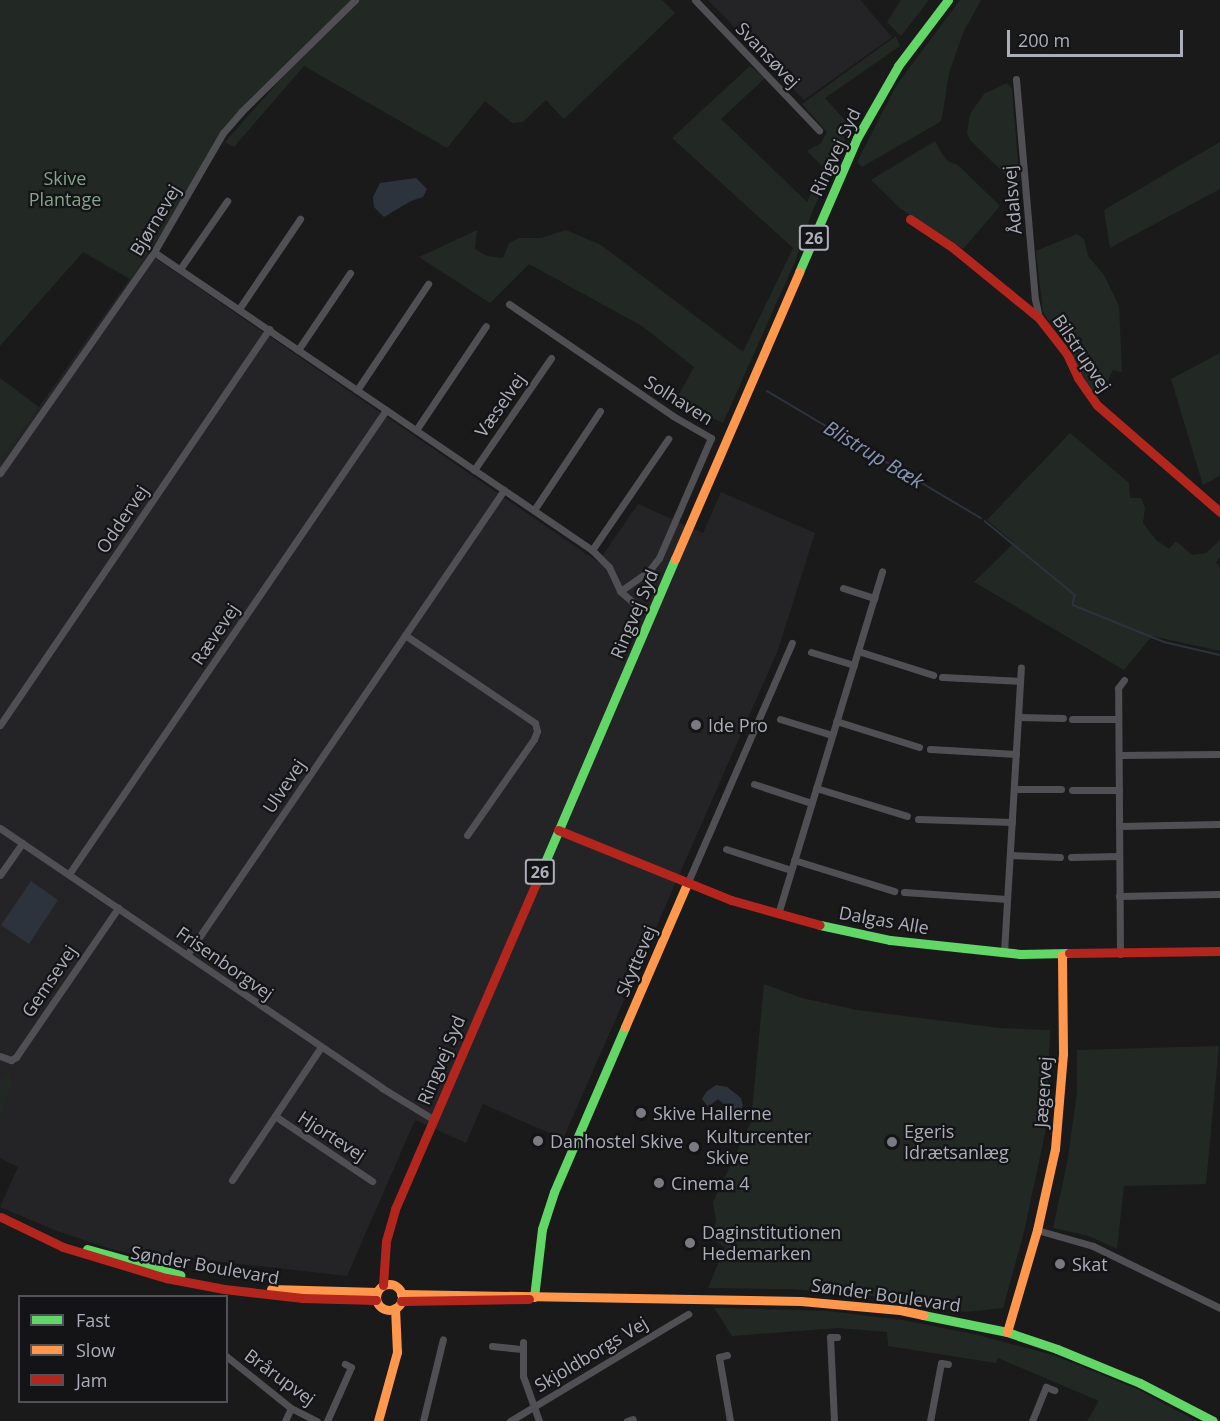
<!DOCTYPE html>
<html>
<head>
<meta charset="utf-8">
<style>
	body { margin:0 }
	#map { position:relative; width:1220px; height:1421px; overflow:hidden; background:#1a1a1a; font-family:"Open Sans",sans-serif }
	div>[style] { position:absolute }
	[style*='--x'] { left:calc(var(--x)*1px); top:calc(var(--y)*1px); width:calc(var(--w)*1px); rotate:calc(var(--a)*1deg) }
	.built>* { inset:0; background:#242426 }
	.green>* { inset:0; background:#222924 }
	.water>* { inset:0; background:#2d333c }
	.stream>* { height:1.5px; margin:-0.75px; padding:0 0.75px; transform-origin:0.75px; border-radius:0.75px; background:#2d333c }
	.street>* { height:7px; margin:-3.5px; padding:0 3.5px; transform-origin:3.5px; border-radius:3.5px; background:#505054 }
	.fast>* { height:9px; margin:-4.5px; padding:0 4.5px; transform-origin:4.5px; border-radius:4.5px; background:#63d668 }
	.slow>* { height:9px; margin:-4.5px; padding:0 4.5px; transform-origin:4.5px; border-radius:4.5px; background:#ff974d }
	.slow>.ring { margin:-4.5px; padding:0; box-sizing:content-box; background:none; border:9px solid #ff974d; border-radius:50% }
	.jam>* { height:9px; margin:-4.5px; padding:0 4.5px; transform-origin:4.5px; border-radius:4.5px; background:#b3261e }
	.dots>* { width:16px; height:16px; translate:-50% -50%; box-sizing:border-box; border:3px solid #141416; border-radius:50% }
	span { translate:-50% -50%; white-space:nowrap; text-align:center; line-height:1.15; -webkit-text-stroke:4.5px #141416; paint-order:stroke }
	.shield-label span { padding:2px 4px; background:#141416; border:2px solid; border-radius:4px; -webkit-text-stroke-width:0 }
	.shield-label { font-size:16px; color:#acaeba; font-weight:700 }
	.street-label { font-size:18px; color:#acaeba }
	.park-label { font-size:18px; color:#84a48c }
	.poi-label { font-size:18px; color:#acaeba }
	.left { translate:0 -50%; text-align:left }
	.water-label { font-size:20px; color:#8596b3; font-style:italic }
	.legend { position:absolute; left:18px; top:1295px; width:210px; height:108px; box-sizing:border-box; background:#141416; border:2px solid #515258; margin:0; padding:8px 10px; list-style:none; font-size:18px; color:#acaeba }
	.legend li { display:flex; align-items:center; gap:12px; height:30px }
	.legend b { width:30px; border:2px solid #515258 }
	.scale { position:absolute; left:1007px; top:30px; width:176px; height:27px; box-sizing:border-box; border:3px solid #acaeba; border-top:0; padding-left:8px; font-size:18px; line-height:21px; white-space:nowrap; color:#acaeba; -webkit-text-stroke:4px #141416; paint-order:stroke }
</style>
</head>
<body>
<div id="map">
	<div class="built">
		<div style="clip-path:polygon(708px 0,860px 0,892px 37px,804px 100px)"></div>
		<div style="clip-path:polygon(148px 253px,598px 562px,638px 504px,703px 533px,721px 492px,815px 533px,778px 650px,563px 1139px,483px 1104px,466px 1143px,415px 1120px,347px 1276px,189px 1258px,179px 1265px,111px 1249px,57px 1231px,0 1207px,18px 1167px,0 1158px,0 462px)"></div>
	</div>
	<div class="green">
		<div style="clip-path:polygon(0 0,351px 0,218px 139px,181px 205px,130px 279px,83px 252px,0 346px)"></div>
		<div style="clip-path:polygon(360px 0,662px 0,675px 13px,564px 119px,546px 100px,523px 122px,512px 123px,485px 101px,447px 148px,304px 66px,234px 147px,225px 142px,286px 73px)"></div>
		<div style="clip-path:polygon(901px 0,929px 0,901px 36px,887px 22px)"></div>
		<div style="clip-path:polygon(960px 0,981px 0,963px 33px,949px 73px,942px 118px,940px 122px,862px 167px,857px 162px,896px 86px)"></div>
		<div style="clip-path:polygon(896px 36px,900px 46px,825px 98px,851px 127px,813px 210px,796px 259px,723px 423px,676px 400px,694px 367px,642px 326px,529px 264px,490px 303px,419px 257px,477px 230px,475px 249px,487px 256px,503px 258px,509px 243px,519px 238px,541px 238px,566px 230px,601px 245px,743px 352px,793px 248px,672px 138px,750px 66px,765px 78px,721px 119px,807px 202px,823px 167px,807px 151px,821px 143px,827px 132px,802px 104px)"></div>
		<div style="clip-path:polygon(1007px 83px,1012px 89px,1019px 176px,1014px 183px,970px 140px,967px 133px,970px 114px,984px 94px)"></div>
		<div style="clip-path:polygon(935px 141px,942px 154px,949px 162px,958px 165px,1000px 206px,963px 249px,901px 209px,871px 180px)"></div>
		<div style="clip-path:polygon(1220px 142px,1220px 189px,1110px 248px,1104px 210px)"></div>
		<div style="clip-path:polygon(1077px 234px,1084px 239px,1088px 256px,1104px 275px,1119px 306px,1122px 372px,1113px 370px,1102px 393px,1091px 393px,1072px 354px,1076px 333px,1063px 327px,1053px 327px,1043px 312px,1036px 251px)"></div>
		<div style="clip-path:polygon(1220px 353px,1220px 476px,1203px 485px,1171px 379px)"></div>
		<div style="clip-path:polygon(0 378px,39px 407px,0 462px)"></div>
		<div style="clip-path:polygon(1070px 433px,1129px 483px,1130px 498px,1141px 498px,1145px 508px,1143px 523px,1156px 540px,1169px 549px,1176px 541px,1192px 555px,1206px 553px,1220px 540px,1220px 557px,1216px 563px,1220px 568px,1220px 651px,1152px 636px,1124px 670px,974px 582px,1014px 543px,987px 520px)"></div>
		<div style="clip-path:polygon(764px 984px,802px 998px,857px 1010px,999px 1028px,1050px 1030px,1046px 1129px,1024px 1232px,1003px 1308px,965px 1312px,872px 1296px,791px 1289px,708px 1288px,725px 1247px,717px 1242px,718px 1239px,712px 1234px,716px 1221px,713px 1202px,751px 1122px)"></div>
		<div style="clip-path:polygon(1219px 1046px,1206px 1184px,1124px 1186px,1117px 1249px,1089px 1236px,1053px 1228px,1068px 1158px,1077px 1092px,1077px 1050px)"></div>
		<div style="clip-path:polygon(10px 1068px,11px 1086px,0 1117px,0 1083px)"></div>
		<div style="clip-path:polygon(714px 1308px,827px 1311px,902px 1320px,978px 1335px,1053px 1355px,1137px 1389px,1196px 1421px,1087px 1421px,1099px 1401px,998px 1358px,996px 1363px,888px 1346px,887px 1332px,838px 1328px,732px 1336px)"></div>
	</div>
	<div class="water">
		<div style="clip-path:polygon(416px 178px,427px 189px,423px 197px,411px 201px,384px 217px,374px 207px,373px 197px,380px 183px)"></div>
		<div style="clip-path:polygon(31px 881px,58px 900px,29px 944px,1px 925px)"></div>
		<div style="clip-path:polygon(716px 1085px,727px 1087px,741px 1098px,743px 1106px,739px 1112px,730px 1110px,718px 1099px,708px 1107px,702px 1099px,706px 1092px)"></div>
	</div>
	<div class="stream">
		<div style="--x:767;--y:391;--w:249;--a:30.7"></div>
		<div style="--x:985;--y:521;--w:117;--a:39.4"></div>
		<div style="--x:1075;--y:595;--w:10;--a:101"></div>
		<div style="--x:1073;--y:605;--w:98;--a:22.1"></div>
		<div style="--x:1164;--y:642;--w:57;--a:13.1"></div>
	</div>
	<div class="street">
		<div style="--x:695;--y:0;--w:180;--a:46.4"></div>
		<div style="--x:1016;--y:79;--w:221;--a:85.1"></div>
		<div style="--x:1035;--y:299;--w:19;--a:78"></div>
		<div style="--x:154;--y:252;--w:530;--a:34.23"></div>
		<div style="--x:592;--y:550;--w:24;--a:45"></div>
		<div style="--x:609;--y:567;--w:26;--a:65"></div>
		<div style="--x:620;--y:591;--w:18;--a:41"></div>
		<div style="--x:634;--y:603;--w:21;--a:25"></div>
		<div style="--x:180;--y:269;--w:83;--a:-55.3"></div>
		<div style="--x:509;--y:304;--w:199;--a:34.3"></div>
		<div style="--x:673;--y:416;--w:44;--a:30.1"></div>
		<div style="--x:711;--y:438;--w:131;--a:113.4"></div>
		<div style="--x:659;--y:558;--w:16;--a:128"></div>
		<div style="--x:649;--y:571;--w:35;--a:145"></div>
		<div style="--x:239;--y:309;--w:109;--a:-55.9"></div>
		<div style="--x:298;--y:350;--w:93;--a:-56"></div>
		<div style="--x:357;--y:390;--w:128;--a:-56.2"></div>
		<div style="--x:416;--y:430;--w:125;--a:-56.1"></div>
		<div style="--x:474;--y:470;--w:136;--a:-55.5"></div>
		<div style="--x:0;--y:473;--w:269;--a:-55.1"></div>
		<div style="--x:154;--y:252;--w:138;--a:-59.9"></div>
		<div style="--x:223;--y:133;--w:28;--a:-49"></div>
		<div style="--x:241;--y:112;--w:160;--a:-44.5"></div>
		<div style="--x:534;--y:510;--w:119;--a:-56.3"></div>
		<div style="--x:592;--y:550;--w:135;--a:-55.6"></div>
		<div style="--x:843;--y:588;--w:33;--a:18"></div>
		<div style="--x:405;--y:635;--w:157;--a:34.1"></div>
		<div style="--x:535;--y:723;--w:8;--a:76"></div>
		<div style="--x:537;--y:731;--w:9;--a:111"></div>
		<div style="--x:534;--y:739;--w:117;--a:124.9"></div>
		<div style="--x:858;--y:651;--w:79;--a:17.7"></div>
		<div style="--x:811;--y:652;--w:45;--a:16.8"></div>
		<div style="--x:942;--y:677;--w:78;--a:2.9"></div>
		<div style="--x:1018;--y:717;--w:45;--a:1.3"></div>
		<div style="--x:780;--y:719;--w:54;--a:17.1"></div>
		<div style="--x:1072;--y:719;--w:46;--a:0"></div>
		<div style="--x:836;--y:721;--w:87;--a:17.4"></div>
		<div style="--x:0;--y:725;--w:479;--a:-55.8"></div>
		<div style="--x:930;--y:749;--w:86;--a:3.3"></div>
		<div style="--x:1119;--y:755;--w:100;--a:-0.6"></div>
		<div style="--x:754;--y:784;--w:60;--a:18.4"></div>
		<div style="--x:816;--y:788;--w:95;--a:17.1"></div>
		<div style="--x:1014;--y:789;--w:47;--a:0"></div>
		<div style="--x:1072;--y:790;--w:47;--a:0"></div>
		<div style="--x:918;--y:819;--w:94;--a:1.8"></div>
		<div style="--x:1119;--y:826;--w:101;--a:-1.1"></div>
		<div style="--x:0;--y:828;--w:462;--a:34.2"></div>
		<div style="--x:382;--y:1088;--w:60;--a:31.3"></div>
		<div style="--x:726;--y:849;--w:68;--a:17.9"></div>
		<div style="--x:1010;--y:855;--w:50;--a:2.3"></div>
		<div style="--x:1071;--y:857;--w:48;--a:-1.2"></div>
		<div style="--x:794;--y:860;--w:105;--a:17.2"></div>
		<div style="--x:69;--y:874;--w:562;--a:-55.66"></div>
		<div style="--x:0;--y:875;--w:39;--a:-55"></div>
		<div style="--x:687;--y:884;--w:263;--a:-66.5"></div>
		<div style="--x:904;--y:892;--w:103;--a:3.9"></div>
		<div style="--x:1119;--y:896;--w:101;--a:-1.1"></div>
		<div style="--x:778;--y:914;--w:358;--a:-73.1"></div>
		<div style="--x:1004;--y:952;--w:285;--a:-86.6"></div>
		<div style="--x:1120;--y:954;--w:266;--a:-90.4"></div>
		<div style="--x:1118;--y:688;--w:10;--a:-53"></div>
		<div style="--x:187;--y:955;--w:563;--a:-55.72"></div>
		<div style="--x:0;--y:1056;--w:12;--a:20"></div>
		<div style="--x:11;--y:1060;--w:6;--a:-31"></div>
		<div style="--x:16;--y:1057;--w:181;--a:-55.6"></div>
		<div style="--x:275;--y:1116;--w:117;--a:33.8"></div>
		<div style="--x:232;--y:1180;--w:160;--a:-56.2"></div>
		<div style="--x:1037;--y:1230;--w:58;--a:15.9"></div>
		<div style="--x:1093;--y:1246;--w:141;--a:26"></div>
		<div style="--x:523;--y:1342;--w:34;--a:90"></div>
		<div style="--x:523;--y:1376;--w:48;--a:70.4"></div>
		<div style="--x:492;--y:1346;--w:30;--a:6"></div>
		<div style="--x:727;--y:1355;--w:8;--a:166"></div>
		<div style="--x:719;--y:1357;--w:65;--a:80.2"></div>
		<div style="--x:226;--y:1356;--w:83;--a:38.7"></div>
		<div style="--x:291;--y:1408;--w:29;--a:27"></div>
		<div style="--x:285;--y:1421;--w:14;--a:-65"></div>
		<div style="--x:327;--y:1421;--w:59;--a:-66"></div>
		<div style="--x:351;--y:1367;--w:7;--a:-153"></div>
		<div style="--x:423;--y:1421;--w:84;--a:-76.3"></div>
		<div style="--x:510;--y:1421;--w:208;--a:-31"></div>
		<div style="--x:627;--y:1421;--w:6;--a:-18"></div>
		<div style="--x:834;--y:1421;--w:84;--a:-92.7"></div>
		<div style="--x:830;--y:1337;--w:7;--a:0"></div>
		<div style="--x:930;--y:1421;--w:59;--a:-79.3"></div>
		<div style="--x:941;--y:1363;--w:7;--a:8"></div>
		<div style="--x:1032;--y:1421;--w:37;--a:-68"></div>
		<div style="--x:1046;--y:1387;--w:9;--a:21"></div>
	</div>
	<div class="fast">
		<div style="--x:799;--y:272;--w:146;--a:-66.6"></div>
		<div style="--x:857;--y:138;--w:83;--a:-60.3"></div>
		<div style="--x:898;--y:66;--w:83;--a:-52.9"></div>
		<div style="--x:536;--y:883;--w:353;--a:-66.8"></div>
		<div style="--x:820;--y:925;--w:72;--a:12.1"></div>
		<div style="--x:890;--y:940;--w:131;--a:6.1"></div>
		<div style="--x:1020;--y:954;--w:49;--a:-1.2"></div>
		<div style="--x:87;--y:1249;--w:97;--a:15.6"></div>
		<div style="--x:534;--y:1297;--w:68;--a:-83.3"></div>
		<div style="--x:542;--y:1229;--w:39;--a:-72"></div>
		<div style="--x:554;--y:1192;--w:180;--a:-66.7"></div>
		<div style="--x:923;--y:1315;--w:86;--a:11.4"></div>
		<div style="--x:1007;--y:1332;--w:53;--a:18.8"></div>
		<div style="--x:1057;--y:1349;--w:90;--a:22.3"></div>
		<div style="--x:1140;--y:1383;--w:82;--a:27.5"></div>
	</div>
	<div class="slow">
		<div style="--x:675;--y:559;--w:313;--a:-66.6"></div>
		<div style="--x:625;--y:1027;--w:156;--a:-66.6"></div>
		<div class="ring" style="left:376px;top:1284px;width:17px;height:17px"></div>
		<div style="--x:271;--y:1289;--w:106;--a:1.6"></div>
		<div style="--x:401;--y:1294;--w:400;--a:1"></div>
		<div style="--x:801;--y:1301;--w:99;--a:5.2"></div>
		<div style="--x:900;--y:1310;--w:24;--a:12"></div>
		<div style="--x:1007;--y:1332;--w:106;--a:-73.6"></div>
		<div style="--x:1037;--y:1230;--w:83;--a:-77.5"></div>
		<div style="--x:1055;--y:1149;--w:96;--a:-85.2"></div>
		<div style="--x:1063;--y:1053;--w:98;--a:-90.6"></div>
		<div style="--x:378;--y:1421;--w:72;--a:-74.6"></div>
		<div style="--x:397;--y:1352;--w:44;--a:-92.6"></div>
	</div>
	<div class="jam">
		<div style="--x:910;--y:219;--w:50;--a:33.7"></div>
		<div style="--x:952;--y:247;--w:112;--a:39.2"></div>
		<div style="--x:1039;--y:318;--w:46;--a:52.1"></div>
		<div style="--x:1067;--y:354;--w:26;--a:65"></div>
		<div style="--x:1078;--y:378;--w:33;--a:55"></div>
		<div style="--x:1097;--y:405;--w:163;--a:41"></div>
		<div style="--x:558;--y:830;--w:187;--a:22"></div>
		<div style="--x:731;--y:900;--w:92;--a:15.7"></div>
		<div style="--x:1069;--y:953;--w:151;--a:-0.8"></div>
		<div style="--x:1;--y:1217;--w:69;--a:25.8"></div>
		<div style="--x:63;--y:1247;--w:108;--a:16.8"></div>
		<div style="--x:166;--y:1278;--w:59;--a:10.7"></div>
		<div style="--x:224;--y:1289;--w:79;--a:6.6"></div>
		<div style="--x:302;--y:1298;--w:74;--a:1.5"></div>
		<div style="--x:383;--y:1285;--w:44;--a:-86.1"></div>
		<div style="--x:386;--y:1241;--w:33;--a:-74"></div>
		<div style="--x:395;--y:1209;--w:355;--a:-66.6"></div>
		<div style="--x:401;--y:1301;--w:128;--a:-0.9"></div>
	</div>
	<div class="dots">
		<div style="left:696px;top:725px;background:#797a82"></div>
		<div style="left:641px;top:1113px;background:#797a82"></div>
		<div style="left:538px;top:1141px;background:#797a82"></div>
		<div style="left:892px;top:1142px;background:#797a82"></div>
		<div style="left:694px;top:1147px;background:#797a82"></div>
		<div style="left:659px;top:1183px;background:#797a82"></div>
		<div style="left:690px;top:1243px;background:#797a82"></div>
		<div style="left:1060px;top:1264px;background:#797a82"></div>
	</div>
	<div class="shield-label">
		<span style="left:814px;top:238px">26</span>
		<span style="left:540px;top:872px">26</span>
	</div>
	<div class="street-label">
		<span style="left:768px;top:55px;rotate:46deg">Svansøvej</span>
		<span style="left:835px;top:152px;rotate:-65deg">Ringvej Syd</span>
		<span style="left:1012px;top:200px;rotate:-95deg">Ådalsvej</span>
		<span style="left:155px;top:220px;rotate:-59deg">Bjørnevej</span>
		<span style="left:1082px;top:353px;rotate:56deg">Bilstrupvej</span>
		<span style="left:679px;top:400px;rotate:32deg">Solhaven</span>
		<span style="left:500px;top:405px;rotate:-55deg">Væselvej</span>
		<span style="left:122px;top:519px;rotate:-56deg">Oddervej</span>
		<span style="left:634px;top:614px;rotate:-67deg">Ringvej Syd</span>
		<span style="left:215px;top:634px;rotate:-56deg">Rævevej</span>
		<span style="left:284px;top:786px;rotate:-56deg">Ulvevej</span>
		<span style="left:884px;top:920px;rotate:10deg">Dalgas Alle</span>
		<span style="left:636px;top:961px;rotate:-67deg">Skyttevej</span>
		<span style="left:225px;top:963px;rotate:35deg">Frisenborgvej</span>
		<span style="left:49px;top:981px;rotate:-56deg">Gemsevej</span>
		<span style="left:441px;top:1060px;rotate:-67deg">Ringvej Syd</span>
		<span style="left:1043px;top:1092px;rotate:-86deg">Jægervej</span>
		<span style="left:332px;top:1136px;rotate:33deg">Hjortevej</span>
		<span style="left:205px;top:1265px;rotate:10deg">Sønder Boulevard</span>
		<span style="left:886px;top:1295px;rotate:8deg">Sønder Boulevard</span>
		<span style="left:591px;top:1354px;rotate:-31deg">Skjoldborgs Vej</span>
		<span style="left:280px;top:1377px;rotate:36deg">Brårupvej</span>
	</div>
	<div class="park-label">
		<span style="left:65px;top:189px">Skive<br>Plantage</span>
	</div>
	<div class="poi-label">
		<span class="left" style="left:708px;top:725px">Ide Pro</span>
		<span class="left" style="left:653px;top:1113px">Skive Hallerne</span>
		<span class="left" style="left:904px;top:1142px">Egeris<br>Idrætsanlæg</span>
		<span class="left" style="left:706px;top:1147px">Kulturcenter<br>Skive</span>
		<span class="left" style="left:550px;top:1141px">Danhostel Skive</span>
		<span class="left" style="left:671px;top:1183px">Cinema 4</span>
		<span class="left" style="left:702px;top:1243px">Daginstitutionen<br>Hedemarken</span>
		<span class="left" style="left:1072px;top:1264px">Skat</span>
	</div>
	<div class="water-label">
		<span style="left:874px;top:454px;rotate:31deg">Blistrup Bæk</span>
	</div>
	<ul class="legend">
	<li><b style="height:8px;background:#63d668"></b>Fast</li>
	<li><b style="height:8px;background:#ff974d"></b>Slow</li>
	<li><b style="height:8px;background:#b3261e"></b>Jam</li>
	</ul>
	<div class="scale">200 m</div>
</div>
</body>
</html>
